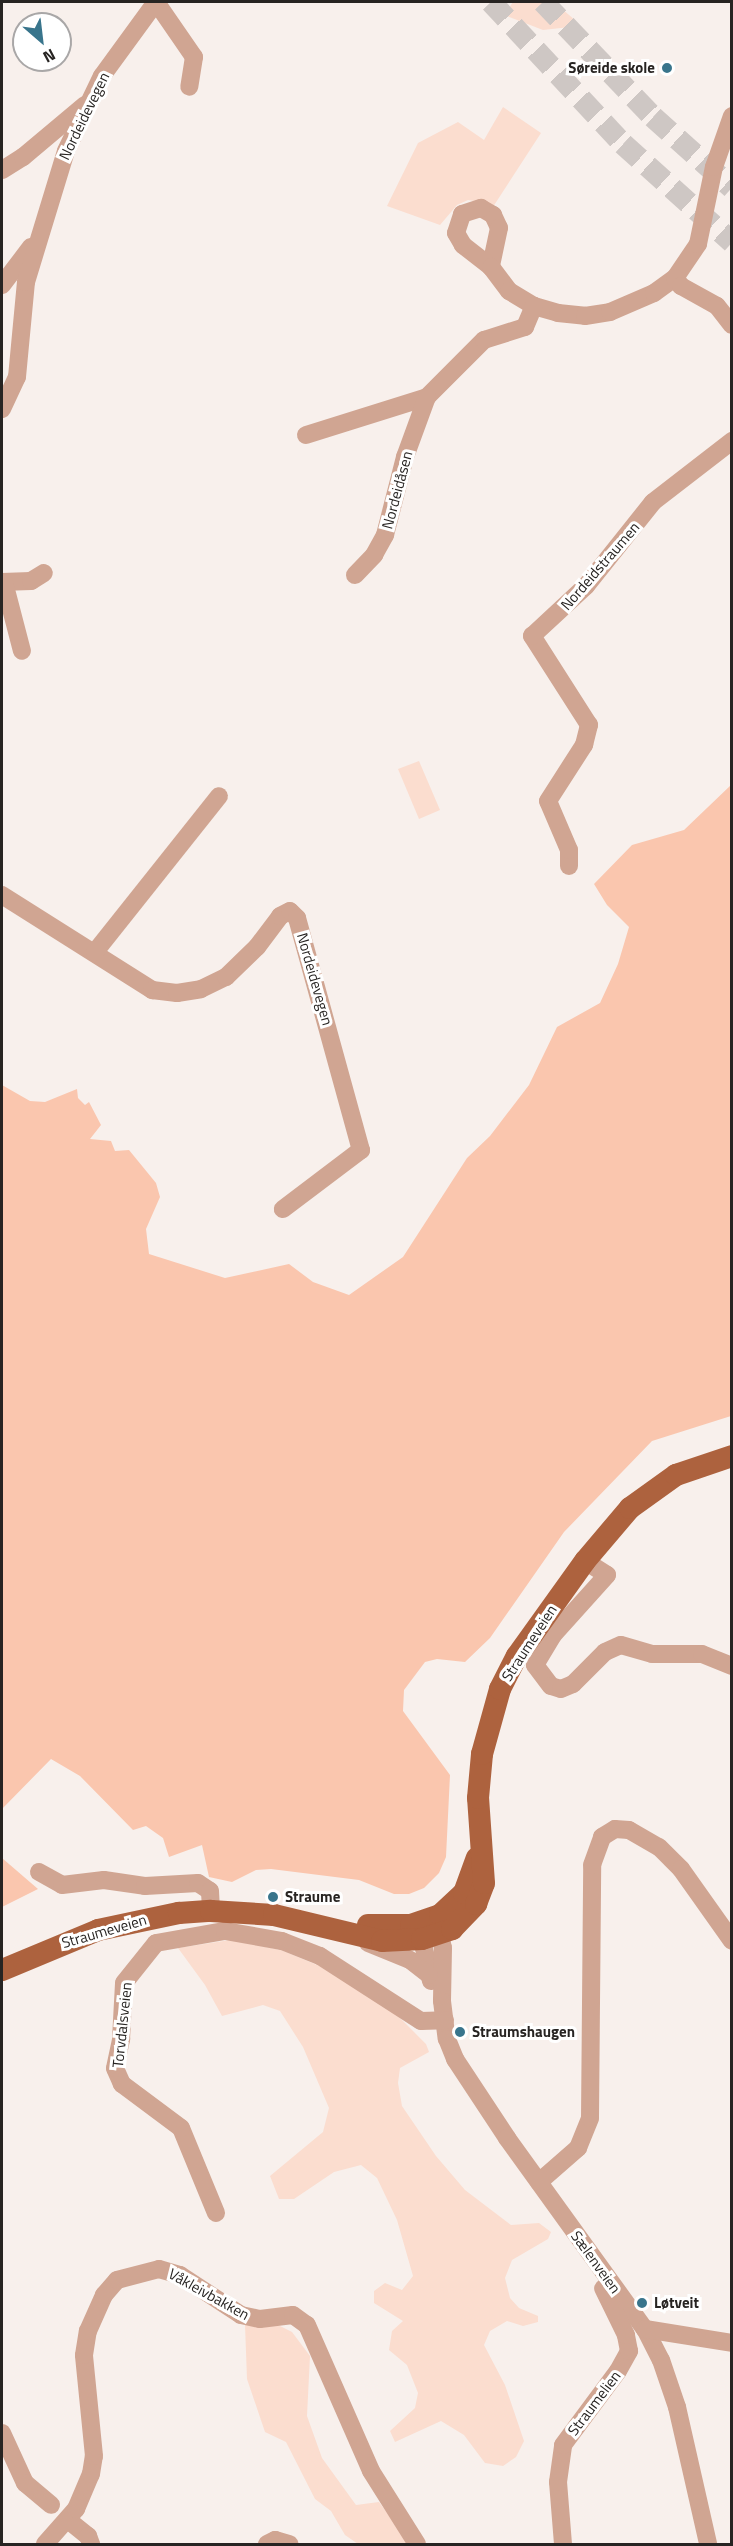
<!DOCTYPE html>
<html>
<head>
<meta charset="utf-8">
<style>
	body { margin:0 }
	#map { position:relative; width:733px; height:2546px; overflow:hidden; background:#f8f0ec; font-family:"Titillium Web",sans-serif }
	div>[style] { position:absolute }
	[style*='--x'] { left:calc(var(--x)*1px); top:calc(var(--y)*1px); width:calc(var(--w)*1px); rotate:calc(var(--a)*1deg) }
	.green>* { inset:0; background:#fbddcf }
	.water>* { inset:0; background:#fac6ae }
	.major-tunnel>* { height:22px; margin-top:-11px; transform-origin:0; background:repeating-linear-gradient(90deg,#cec7c4 0 22px,transparent 0 33px) }
	.minor>* { height:18px; margin:-9px; padding:0 9px; transform-origin:9px; border-radius:9px; background:#d0a592 }
	.major>* { height:22px; margin:-11px; padding:0 11px; transform-origin:11px; border-radius:11px; background:#ad623e }
	.dots>* { width:16px; height:16px; translate:-50% -50%; box-sizing:border-box; border:3px solid #fff; border-radius:50% }
	span { translate:-50% -50%; white-space:nowrap; text-align:center; line-height:1.15; -webkit-text-stroke:6px #fff; paint-order:stroke }
	.poi-label { font-size:15px; color:#272422; font-weight:700 }
	.right { translate:-100% -50%; text-align:right }
	.left { translate:0 -50%; text-align:left }
	.street-label { font-size:15px; color:#272422 }
	.frame { position:absolute; inset:0; border:3px solid #272422; pointer-events:none }
	.north { position:absolute; left:12px; top:12px; width:60px; height:60px; box-sizing:border-box; background:#fff; border:2px solid #a9a7a7; border-radius:50%; rotate:152deg; font-size:16px; font-weight:700; line-height:24px; text-align:center; color:#272422 }
	.north::after { content:''; display:block; margin:auto; width:21px; height:27px; background:#39758c; clip-path:polygon(50% 0,100% 100%,50% 72%,0 100%) }
</style>
</head>
<body>
<div id="map">
	<div class="green">
		<div style="clip-path:polygon(513px 2px,554px 2px,576px 21px,570px 27px,543px 30px,504px 15px)"></div>
		<div style="clip-path:polygon(503px 107px,541px 133px,491px 210px,481px 202px,468px 200px,457px 205px,440px 225px,387px 206px,418px 143px,458px 122px,484px 140px)"></div>
		<div style="clip-path:polygon(419px 761px,440px 810px,419px 819px,398px 769px)"></div>
		<div style="clip-path:polygon(230px 1940px,281px 1950px,339px 1974px,398px 2016px,426px 2044px,429px 2052px,400px 2068px,398px 2083px,402px 2106px,436px 2156px,465px 2190px,511px 2225px,539px 2223px,551px 2232px,548px 2239px,512px 2260px,505px 2278px,510px 2298px,519px 2308px,538px 2316px,538px 2322px,523px 2326px,507px 2321px,490px 2331px,484px 2345px,505px 2385px,524px 2441px,516px 2457px,503px 2466px,485px 2463px,464px 2435px,441px 2421px,395px 2442px,390px 2431px,415px 2408px,418px 2393px,407px 2365px,389px 2350px,392px 2331px,403px 2321px,374px 2303px,374px 2291px,385px 2283px,402px 2290px,413px 2276px,397px 2220px,377px 2178px,361px 2165px,334px 2172px,294px 2199px,279px 2199px,270px 2176px,323px 2132px,329px 2108px,303px 2047px,280px 2011px,263px 2005px,222px 2016px,205px 1985px,178px 1948px)"></div>
		<div style="clip-path:polygon(274px 2323px,292px 2332px,310px 2356px,307px 2416px,322px 2458px,356px 2505px,379px 2502px,410px 2544px,358px 2544px,345px 2535px,331px 2511px,315px 2499px,286px 2442px,265px 2432px,247px 2379px,245px 2325px)"></div>
	</div>
	<div class="water">
		<div style="clip-path:polygon(731px 785px,731px 1416px,652px 1441px,564px 1532px,490px 1638px,465px 1662px,437px 1659px,425px 1662px,404px 1690px,403px 1711px,450px 1775px,446px 1857px,439px 1873px,424px 1888px,409px 1894px,394px 1894px,359px 1880px,271px 1869px,256px 1870px,232px 1882px,209px 1877px,202px 1845px,169px 1857px,163px 1838px,146px 1826px,133px 1830px,80px 1776px,51px 1759px,2px 1809px,2px 1085px,30px 1101px,45px 1102px,77px 1089px,78px 1098px,85px 1105px,89px 1102px,101px 1125px,90px 1139px,111px 1141px,115px 1151px,129px 1150px,156px 1183px,160px 1197px,146px 1229px,149px 1254px,225px 1278px,289px 1264px,313px 1282px,349px 1295px,403px 1257px,467px 1158px,490px 1136px,529px 1085px,557px 1027px,600px 1003px,618px 964px,629px 927px,607px 905px,594px 884px,632px 845px,684px 830px)"></div>
		<div style="clip-path:polygon(2px 1858px,38px 1889px,2px 1907px)"></div>
	</div>
	<div class="major-tunnel">
		<div style="--x:491;--y:2;--w:194;--a:47.1"></div>
		<div style="--x:623;--y:144;--w:147;--a:42"></div>
		<div style="--x:543;--y:2;--w:159;--a:46.3"></div>
		<div style="--x:653;--y:117;--w:106;--a:41.9"></div>
	</div>
	<div class="minor">
		<div style="--x:156;--y:2;--w:67;--a:55.4"></div>
		<div style="--x:194;--y:57;--w:30;--a:99"></div>
		<div style="--x:2;--y:170;--w:25;--a:-32"></div>
		<div style="--x:23;--y:157;--w:81;--a:-40"></div>
		<div style="--x:481;--y:208;--w:14;--a:30"></div>
		<div style="--x:493;--y:215;--w:14;--a:65"></div>
		<div style="--x:499;--y:228;--w:40;--a:102"></div>
		<div style="--x:491;--y:267;--w:36;--a:-142"></div>
		<div style="--x:463;--y:245;--w:14;--a:-120"></div>
		<div style="--x:456;--y:233;--w:20;--a:-72"></div>
		<div style="--x:462;--y:214;--w:20;--a:-18"></div>
		<div style="--x:491;--y:267;--w:30;--a:53"></div>
		<div style="--x:509;--y:291;--w:29;--a:31"></div>
		<div style="--x:534;--y:306;--w:25;--a:16"></div>
		<div style="--x:558;--y:313;--w:27;--a:6"></div>
		<div style="--x:585;--y:316;--w:25;--a:-9"></div>
		<div style="--x:610;--y:312;--w:48;--a:-23.4"></div>
		<div style="--x:654;--y:293;--w:26;--a:-36"></div>
		<div style="--x:675;--y:278;--w:41;--a:-55.9"></div>
		<div style="--x:698;--y:244;--w:79;--a:-78.3"></div>
		<div style="--x:714;--y:167;--w:54;--a:-70.6"></div>
		<div style="--x:675;--y:278;--w:10;--a:53"></div>
		<div style="--x:681;--y:286;--w:41;--a:29.1"></div>
		<div style="--x:717;--y:306;--w:24;--a:52"></div>
		<div style="--x:2;--y:285;--w:48;--a:-52.7"></div>
		<div style="--x:2;--y:409;--w:35;--a:-65"></div>
		<div style="--x:17;--y:377;--w:95;--a:-84.6"></div>
		<div style="--x:26;--y:282;--w:137;--a:-73"></div>
		<div style="--x:66;--y:151;--w:83;--a:-64.4"></div>
		<div style="--x:102;--y:76;--w:92;--a:-53.9"></div>
		<div style="--x:306;--y:435;--w:127;--a:-17.4"></div>
		<div style="--x:427;--y:397;--w:81;--a:-45"></div>
		<div style="--x:484;--y:340;--w:43;--a:-17.6"></div>
		<div style="--x:525;--y:327;--w:23;--a:-67"></div>
		<div style="--x:355;--y:575;--w:28;--a:-46"></div>
		<div style="--x:374;--y:555;--w:23;--a:-61"></div>
		<div style="--x:385;--y:535;--w:81;--a:-75.6"></div>
		<div style="--x:405;--y:457;--w:64;--a:-69.9"></div>
		<div style="--x:2;--y:582;--w:29;--a:-2"></div>
		<div style="--x:31;--y:581;--w:15;--a:-32"></div>
		<div style="--x:4;--y:582;--w:71;--a:75.4"></div>
		<div style="--x:569;--y:866;--w:16;--a:-90"></div>
		<div style="--x:569;--y:850;--w:53;--a:-113.2"></div>
		<div style="--x:548;--y:801;--w:67;--a:-57.3"></div>
		<div style="--x:584;--y:745;--w:21;--a:-76"></div>
		<div style="--x:589;--y:725;--w:106;--a:-122.6"></div>
		<div style="--x:532;--y:636;--w:74;--a:-42.8"></div>
		<div style="--x:586;--y:586;--w:107;--a:-51.4"></div>
		<div style="--x:653;--y:502;--w:100;--a:-37.7"></div>
		<div style="--x:2;--y:895;--w:178;--a:32.3"></div>
		<div style="--x:152;--y:990;--w:25;--a:7"></div>
		<div style="--x:177;--y:993;--w:24;--a:-9"></div>
		<div style="--x:201;--y:989;--w:28;--a:-26"></div>
		<div style="--x:226;--y:977;--w:43;--a:-44.1"></div>
		<div style="--x:257;--y:947;--w:39;--a:-53"></div>
		<div style="--x:280;--y:916;--w:11;--a:-27"></div>
		<div style="--x:290;--y:911;--w:10;--a:45"></div>
		<div style="--x:297;--y:918;--w:241;--a:74.6"></div>
		<div style="--x:361;--y:1150;--w:98;--a:142.9"></div>
		<div style="--x:95;--y:952;--w:199;--a:-51.5"></div>
		<div style="--x:585;--y:1561;--w:26;--a:32"></div>
		<div style="--x:607;--y:1575;--w:81;--a:132"></div>
		<div style="--x:553;--y:1635;--w:35;--a:121"></div>
		<div style="--x:535;--y:1665;--w:26;--a:53"></div>
		<div style="--x:551;--y:1686;--w:10;--a:17"></div>
		<div style="--x:561;--y:1689;--w:13;--a:-23"></div>
		<div style="--x:573;--y:1684;--w:45;--a:-45"></div>
		<div style="--x:605;--y:1652;--w:17;--a:-24"></div>
		<div style="--x:621;--y:1645;--w:32;--a:16"></div>
		<div style="--x:652;--y:1654;--w:50;--a:0"></div>
		<div style="--x:702;--y:1654;--w:32;--a:22"></div>
		<div style="--x:39;--y:1872;--w:26;--a:29"></div>
		<div style="--x:62;--y:1885;--w:42;--a:-6.8"></div>
		<div style="--x:104;--y:1880;--w:41;--a:8.3"></div>
		<div style="--x:145;--y:1886;--w:53;--a:-3.2"></div>
		<div style="--x:198;--y:1883;--w:14;--a:34"></div>
		<div style="--x:210;--y:1891;--w:20;--a:87"></div>
		<div style="--x:423;--y:1926;--w:13;--a:94"></div>
		<div style="--x:422;--y:1939;--w:43;--a:77.9"></div>
		<div style="--x:430;--y:1927;--w:13;--a:39"></div>
		<div style="--x:440;--y:1935;--w:13;--a:77"></div>
		<div style="--x:443;--y:1948;--w:53;--a:91.1"></div>
		<div style="--x:442;--y:2001;--w:38;--a:83"></div>
		<div style="--x:447;--y:2039;--w:22;--a:68"></div>
		<div style="--x:455;--y:2059;--w:95;--a:56.6"></div>
		<div style="--x:507;--y:2138;--w:236;--a:54.2"></div>
		<div style="--x:645;--y:2329;--w:35;--a:63"></div>
		<div style="--x:661;--y:2360;--w:50;--a:71.2"></div>
		<div style="--x:677;--y:2407;--w:140;--a:77.2"></div>
		<div style="--x:368;--y:1943;--w:45;--a:22"></div>
		<div style="--x:410;--y:1960;--w:24;--a:38"></div>
		<div style="--x:539;--y:2182;--w:52;--a:-41.1"></div>
		<div style="--x:578;--y:2148;--w:32;--a:-68"></div>
		<div style="--x:590;--y:2118;--w:253;--a:-89.5"></div>
		<div style="--x:592;--y:1865;--w:30;--a:-70"></div>
		<div style="--x:602;--y:1837;--w:15;--a:-32"></div>
		<div style="--x:615;--y:1829;--w:14;--a:4"></div>
		<div style="--x:629;--y:1830;--w:34;--a:30"></div>
		<div style="--x:659;--y:1847;--w:31;--a:45"></div>
		<div style="--x:681;--y:1869;--w:88;--a:54.7"></div>
		<div style="--x:216;--y:2213;--w:92;--a:-112.4"></div>
		<div style="--x:181;--y:2128;--w:74;--a:-143.3"></div>
		<div style="--x:122;--y:2084;--w:17;--a:-114"></div>
		<div style="--x:115;--y:2068;--w:30;--a:-78"></div>
		<div style="--x:121;--y:2039;--w:56;--a:-86.9"></div>
		<div style="--x:124;--y:1983;--w:51;--a:-51.3"></div>
		<div style="--x:156;--y:1943;--w:70;--a:-9.9"></div>
		<div style="--x:225;--y:1931;--w:58;--a:10"></div>
		<div style="--x:282;--y:1941;--w:41;--a:21.5"></div>
		<div style="--x:320;--y:1956;--w:120;--a:32.8"></div>
		<div style="--x:421;--y:2021;--w:24;--a:-2"></div>
		<div style="--x:645;--y:2329;--w:88;--a:9.1"></div>
		<div style="--x:2;--y:2433;--w:55;--a:65.3"></div>
		<div style="--x:25;--y:2483;--w:34;--a:40"></div>
		<div style="--x:68;--y:2520;--w:26;--a:39"></div>
		<div style="--x:88;--y:2536;--w:9;--a:69"></div>
		<div style="--x:45;--y:2544;--w:47;--a:-48.5"></div>
		<div style="--x:76;--y:2509;--w:38;--a:-67"></div>
		<div style="--x:91;--y:2474;--w:18;--a:-81"></div>
		<div style="--x:94;--y:2456;--w:101;--a:-95.7"></div>
		<div style="--x:84;--y:2355;--w:24;--a:-81"></div>
		<div style="--x:88;--y:2331;--w:39;--a:-66"></div>
		<div style="--x:104;--y:2295;--w:20;--a:-49"></div>
		<div style="--x:117;--y:2280;--w:43;--a:-14.7"></div>
		<div style="--x:159;--y:2269;--w:22;--a:16"></div>
		<div style="--x:180;--y:2275;--w:73;--a:33.3"></div>
		<div style="--x:241;--y:2315;--w:19;--a:12"></div>
		<div style="--x:260;--y:2319;--w:33;--a:-7"></div>
		<div style="--x:293;--y:2315;--w:17;--a:36"></div>
		<div style="--x:307;--y:2325;--w:159;--a:66.3"></div>
		<div style="--x:371;--y:2471;--w:86;--a:57.8"></div>
		<div style="--x:267;--y:2544;--w:9;--a:-27"></div>
		<div style="--x:275;--y:2540;--w:15;--a:16"></div>
		<div style="--x:563;--y:2544;--w:62;--a:-94.6"></div>
		<div style="--x:558;--y:2482;--w:37;--a:-82"></div>
		<div style="--x:563;--y:2445;--w:92;--a:-53.4"></div>
		<div style="--x:618;--y:2371;--w:23;--a:-61"></div>
		<div style="--x:629;--y:2351;--w:16;--a:-101"></div>
		<div style="--x:626;--y:2335;--w:52;--a:-116.1"></div>
	</div>
	<div class="major">
		<div style="--x:368;--y:1925;--w:43;--a:0"></div>
		<div style="--x:411;--y:1925;--w:31;--a:-19"></div>
		<div style="--x:440;--y:1915;--w:33;--a:-43"></div>
		<div style="--x:464;--y:1893;--w:37;--a:-70"></div>
		<div style="--x:2;--y:1970;--w:104;--a:-22.6"></div>
		<div style="--x:98;--y:1930;--w:83;--a:-11.9"></div>
		<div style="--x:179;--y:1913;--w:32;--a:-4"></div>
		<div style="--x:211;--y:1911;--w:63;--a:3.6"></div>
		<div style="--x:274;--y:1915;--w:111;--a:13.5"></div>
		<div style="--x:382;--y:1941;--w:40;--a:-2.9"></div>
		<div style="--x:422;--y:1939;--w:32;--a:-18"></div>
		<div style="--x:452;--y:1929;--w:35;--a:-46"></div>
		<div style="--x:476;--y:1904;--w:22;--a:-69"></div>
		<div style="--x:484;--y:1883;--w:85;--a:-94"></div>
		<div style="--x:478;--y:1798;--w:44;--a:-84.8"></div>
		<div style="--x:482;--y:1754;--w:67;--a:-74.5"></div>
		<div style="--x:500;--y:1689;--w:37;--a:-63"></div>
		<div style="--x:517;--y:1656;--w:117;--a:-54.4"></div>
		<div style="--x:585;--y:1561;--w:70;--a:-49.7"></div>
		<div style="--x:630;--y:1508;--w:57;--a:-35.7"></div>
		<div style="--x:676;--y:1475;--w:59;--a:-18.7"></div>
	</div>
	<div class="dots">
		<div style="left:667px;top:68px;background:#39758c"></div>
		<div style="left:273px;top:1897px;background:#39758c"></div>
		<div style="left:460px;top:2032px;background:#39758c"></div>
		<div style="left:642px;top:2303px;background:#39758c"></div>
	</div>
	<div class="poi-label">
		<span class="right" style="left:655px;top:68px">Søreide skole</span>
		<span class="left" style="left:285px;top:1897px">Straume</span>
		<span class="left" style="left:472px;top:2032px">Straumshaugen</span>
		<span class="left" style="left:654px;top:2303px">Løtveit</span>
	</div>
	<div class="street-label">
		<span style="left:84px;top:116px;rotate:-64deg">Nordeidevegen</span>
		<span style="left:397px;top:490px;rotate:-75deg">Nordeidåsen</span>
		<span style="left:600px;top:566px;rotate:-49deg">Nordeidstraumen</span>
		<span style="left:315px;top:979px;rotate:74deg">Nordeidevegen</span>
		<span style="left:529px;top:1643px;rotate:-57deg">Straumeveien</span>
		<span style="left:104px;top:1931px;rotate:-16deg">Straumeveien</span>
		<span style="left:122px;top:2025px;rotate:-84deg">Torvdalsveien</span>
		<span style="left:596px;top:2262px;rotate:54deg">Sælenveien</span>
		<span style="left:209px;top:2294px;rotate:29deg">Våkleivbakken</span>
		<span style="left:594px;top:2403px;rotate:-53deg">Straumelien</span>
	</div>
	<div class="frame"></div>
	<div class="north">N</div>
</div>
</body>
</html>
